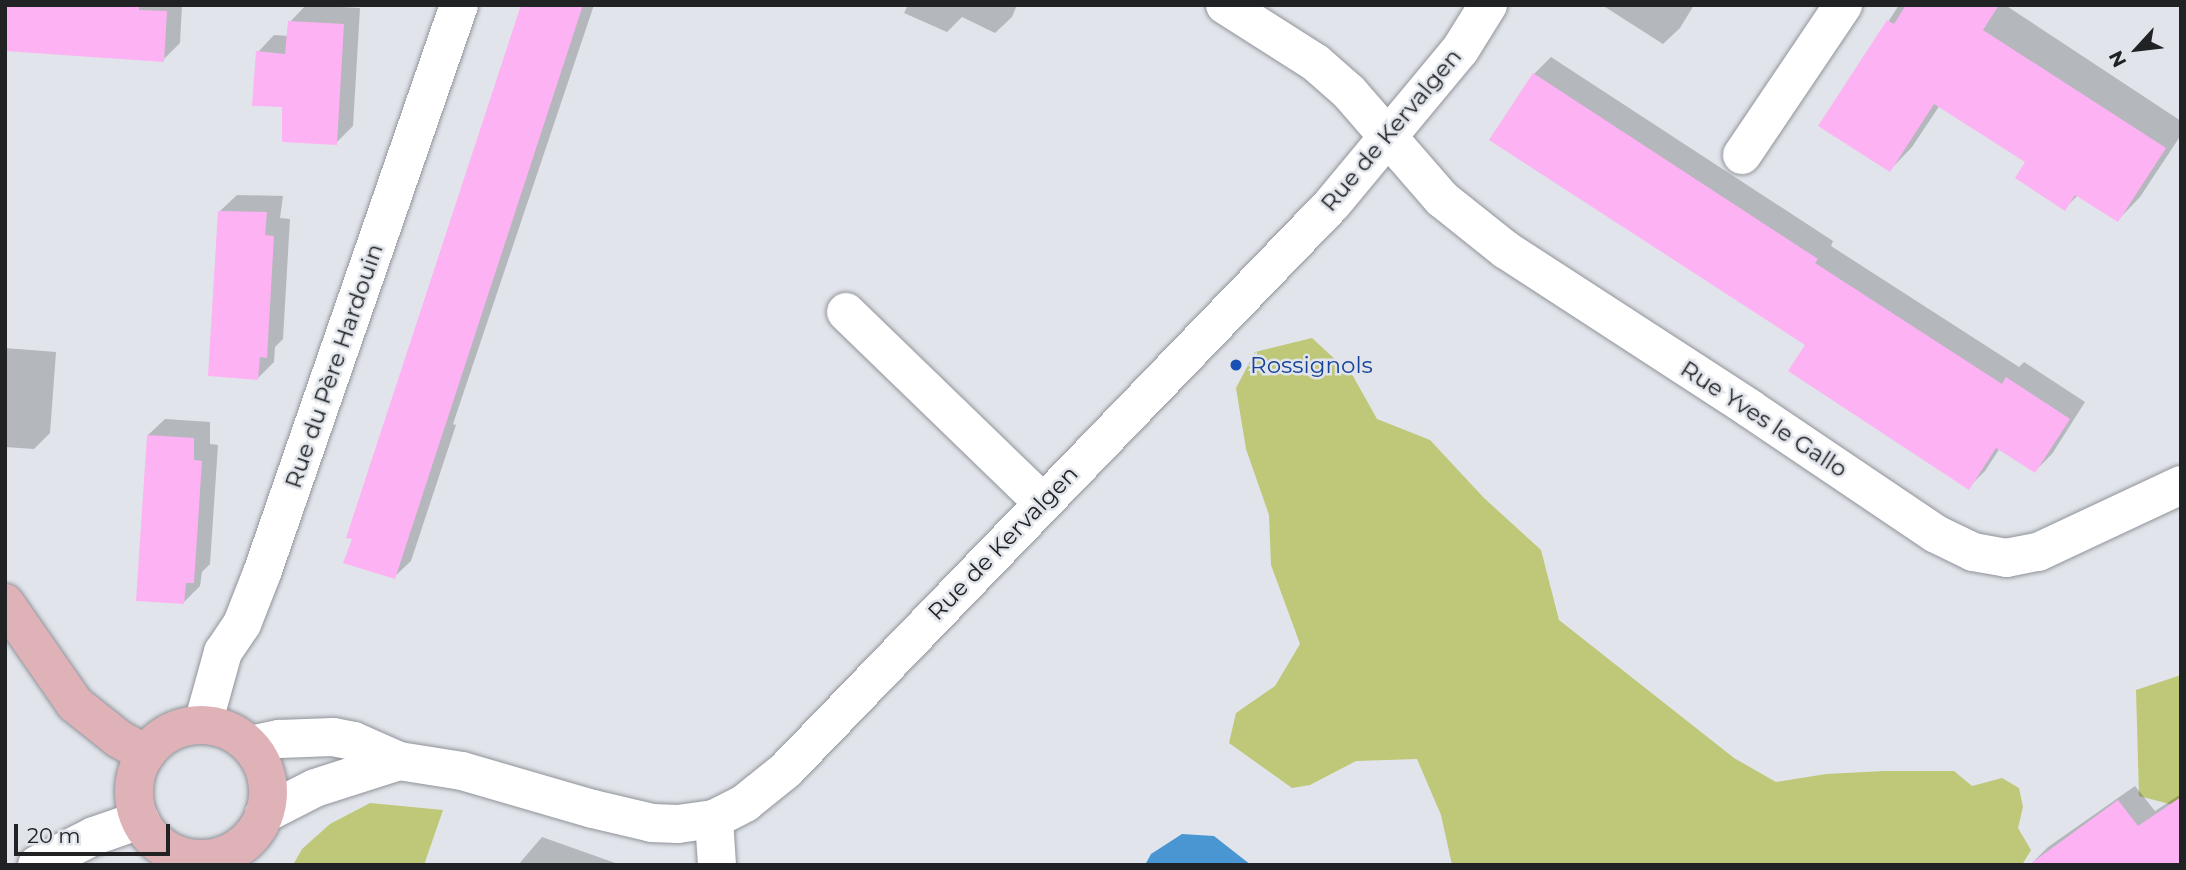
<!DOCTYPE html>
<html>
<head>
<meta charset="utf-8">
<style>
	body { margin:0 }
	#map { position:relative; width:2186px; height:870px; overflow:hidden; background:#e1e5eb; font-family:Montserrat,sans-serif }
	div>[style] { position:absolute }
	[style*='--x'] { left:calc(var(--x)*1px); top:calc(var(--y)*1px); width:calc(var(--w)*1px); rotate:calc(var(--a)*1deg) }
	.green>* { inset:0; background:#bfc779 }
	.water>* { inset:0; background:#4996d3 }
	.shadow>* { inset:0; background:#0003 }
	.building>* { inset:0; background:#fdb2f3 }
	.roads { filter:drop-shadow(0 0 2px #909399) drop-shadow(0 0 2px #909399) }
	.street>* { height:38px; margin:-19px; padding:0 19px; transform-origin:19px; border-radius:19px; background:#fff }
	.primary>* { height:38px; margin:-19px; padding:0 19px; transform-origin:19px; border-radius:19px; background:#deb2b7 }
	.primary>.ring { margin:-19px; padding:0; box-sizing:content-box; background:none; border:38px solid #deb2b7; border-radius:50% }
	.dots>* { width:19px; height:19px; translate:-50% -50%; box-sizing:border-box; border:4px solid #e1e5eb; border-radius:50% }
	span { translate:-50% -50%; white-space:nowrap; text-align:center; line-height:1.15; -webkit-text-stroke:5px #e1e5eb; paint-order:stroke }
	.street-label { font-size:23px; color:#202224 }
	.transit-label { font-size:23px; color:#164399 }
	.left { translate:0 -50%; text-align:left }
	.frame { position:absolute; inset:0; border:7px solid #202224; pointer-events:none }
	.north { position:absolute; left:2102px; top:14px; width:70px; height:70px; -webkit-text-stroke:5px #e1e5eb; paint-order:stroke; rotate:243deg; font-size:19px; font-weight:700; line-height:28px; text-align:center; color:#202224 }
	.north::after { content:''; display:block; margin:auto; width:24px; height:32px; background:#202224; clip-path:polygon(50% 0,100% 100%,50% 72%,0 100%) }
	.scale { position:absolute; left:14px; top:824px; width:156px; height:32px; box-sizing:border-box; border:4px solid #202224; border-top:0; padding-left:9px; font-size:21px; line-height:24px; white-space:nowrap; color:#202224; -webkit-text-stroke:5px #e1e5eb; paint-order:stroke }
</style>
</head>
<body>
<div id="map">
	<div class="green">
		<div style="clip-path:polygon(1312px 338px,1353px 376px,1377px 419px,1430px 440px,1484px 498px,1541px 550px,1559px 620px,1734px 758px,1776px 782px,1826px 774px,1884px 771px,1954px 771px,1972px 786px,2002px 778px,2019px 788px,2023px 807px,2018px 828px,2031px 850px,2022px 865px,1452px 865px,1441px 815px,1417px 759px,1356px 761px,1310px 785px,1292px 788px,1229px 743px,1236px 713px,1275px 686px,1300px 644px,1271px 565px,1269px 515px,1246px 449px,1236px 388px,1255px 352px)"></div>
		<div style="clip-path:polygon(2181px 675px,2181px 807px,2139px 796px,2136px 690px)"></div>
		<div style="clip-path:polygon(370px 803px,443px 810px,424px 865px,293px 865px,302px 849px,330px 824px)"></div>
	</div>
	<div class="water">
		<div style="clip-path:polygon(1182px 834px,1214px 836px,1251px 865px,1145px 865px,1151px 854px)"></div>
	</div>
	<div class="shadow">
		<div style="clip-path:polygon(5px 5px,182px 5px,180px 43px,163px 60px)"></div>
		<div style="clip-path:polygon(306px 5px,360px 8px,353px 126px,336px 143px,284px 106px,258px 52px,274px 35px,288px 36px,290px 22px)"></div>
		<div style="clip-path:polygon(526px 5px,594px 5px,453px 424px,456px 425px,411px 561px,394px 577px)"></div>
		<div style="clip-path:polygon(908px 5px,1017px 5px,1012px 17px,995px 33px,962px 17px,947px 32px,904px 13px)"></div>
		<div style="clip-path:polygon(1602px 5px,1694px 5px,1680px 28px,1663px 44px)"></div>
		<div style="clip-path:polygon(1899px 5px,2005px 5px,2181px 121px,2181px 135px,2140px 197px,2118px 220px,2078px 195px,2065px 208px,2027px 162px,1940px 105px,1912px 147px,1890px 170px,1821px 125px)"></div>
		<div style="clip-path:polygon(1551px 57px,1833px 241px,1831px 246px,2019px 367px,2024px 362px,2085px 402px,2052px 454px,2035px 471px,2000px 448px,1985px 471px,1969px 487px,1808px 344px,1534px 74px)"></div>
		<div style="clip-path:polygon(237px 195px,283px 196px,280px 218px,290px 219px,283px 339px,275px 347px,274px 362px,257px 379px,220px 211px)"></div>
		<div style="clip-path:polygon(5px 348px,56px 352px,50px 433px,34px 449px,5px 447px)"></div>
		<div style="clip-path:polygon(165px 419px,210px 422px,210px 444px,218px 445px,210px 564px,202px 572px,200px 586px,184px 602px,148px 435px)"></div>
		<div style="clip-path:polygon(2135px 786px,2155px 811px,2181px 794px,2181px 865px,2032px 863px,2048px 847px)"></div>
		<div style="clip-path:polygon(542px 837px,621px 865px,518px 865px)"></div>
	</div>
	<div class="building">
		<div style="clip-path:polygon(5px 5px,139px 5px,139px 10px,167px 11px,164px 62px,5px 51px)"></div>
		<div style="clip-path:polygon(521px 5px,583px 5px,395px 579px,343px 563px,352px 539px,346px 538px)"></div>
		<div style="clip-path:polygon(1906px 5px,1999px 5px,1983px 30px,2166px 148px,2118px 222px,2075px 195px,2065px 211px,2015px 178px,2025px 162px,1934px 104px,1890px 172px,1818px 126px,1887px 20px,1894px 24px)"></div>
		<div style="clip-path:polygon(288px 21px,344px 24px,337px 145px,282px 142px,282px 107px,252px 106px,256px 51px,285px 54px)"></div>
		<div style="clip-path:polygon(1533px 73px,1818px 259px,1815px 263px,2002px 384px,2006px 377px,2070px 419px,2035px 473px,1996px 448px,1969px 490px,1788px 371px,1805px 345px,1489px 140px)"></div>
		<div style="clip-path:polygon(218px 211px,267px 212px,265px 235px,274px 236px,267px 358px,260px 357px,258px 380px,208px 376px)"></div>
		<div style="clip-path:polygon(147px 435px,194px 438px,194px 460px,202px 461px,194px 583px,186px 583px,184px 604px,136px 601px)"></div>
		<div style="clip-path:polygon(2181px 797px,2181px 865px,2029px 865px,2118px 800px,2138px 826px)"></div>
	</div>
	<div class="roads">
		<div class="street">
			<div style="--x:1225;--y:5;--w:108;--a:32.5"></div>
			<div style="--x:1316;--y:63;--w:44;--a:41.3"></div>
			<div style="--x:1349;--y:92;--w:142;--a:49"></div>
			<div style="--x:1442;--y:199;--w:82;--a:38.6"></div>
			<div style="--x:1506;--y:250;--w:290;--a:33"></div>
			<div style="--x:1749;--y:408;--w:225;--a:34"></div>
			<div style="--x:1936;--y:534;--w:41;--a:25.9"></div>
			<div style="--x:1973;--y:552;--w:34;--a:10"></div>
			<div style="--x:2006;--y:558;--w:33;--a:-11"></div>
			<div style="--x:2038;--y:552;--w:158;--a:-25.1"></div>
			<div style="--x:1742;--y:155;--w:181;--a:-56"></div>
			<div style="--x:846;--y:312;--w:274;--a:44.1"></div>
			<div style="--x:203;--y:724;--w:75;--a:-74.5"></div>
			<div style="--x:223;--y:652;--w:34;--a:-56"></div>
			<div style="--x:242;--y:624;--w:55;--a:-68.6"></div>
			<div style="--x:262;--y:573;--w:601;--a:-70.87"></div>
			<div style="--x:250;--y:745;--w:30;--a:-12"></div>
			<div style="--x:279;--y:739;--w:54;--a:-2.1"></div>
			<div style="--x:333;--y:737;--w:21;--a:11"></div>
			<div style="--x:354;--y:741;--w:49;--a:24"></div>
			<div style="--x:399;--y:761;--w:64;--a:9"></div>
			<div style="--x:462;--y:771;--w:136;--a:16.2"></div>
			<div style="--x:593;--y:809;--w:61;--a:13.3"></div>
			<div style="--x:652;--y:823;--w:26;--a:2"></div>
			<div style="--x:678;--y:824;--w:36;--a:-8"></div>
			<div style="--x:714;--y:819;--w:35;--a:-27"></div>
			<div style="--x:745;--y:803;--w:53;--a:-38.8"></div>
			<div style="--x:786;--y:770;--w:786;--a:-46.03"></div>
			<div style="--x:1332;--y:204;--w:200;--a:-50.3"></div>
			<div style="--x:1460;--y:50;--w:53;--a:-58.1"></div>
			<div style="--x:264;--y:814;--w:57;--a:-27"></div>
			<div style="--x:315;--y:788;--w:88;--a:-17.8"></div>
			<div style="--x:714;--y:819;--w:46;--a:86.3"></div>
			<div style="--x:37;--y:865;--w:64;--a:-27"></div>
			<div style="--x:94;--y:836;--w:49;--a:-19.2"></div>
		</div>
		<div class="primary">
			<div style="--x:5;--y:603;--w:123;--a:55.3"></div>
			<div style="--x:75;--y:704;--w:56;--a:38.5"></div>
			<div style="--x:119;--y:739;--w:31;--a:29"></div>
			<div class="ring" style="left:134px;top:725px;width:96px;height:96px"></div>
		</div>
	</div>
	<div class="dots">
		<div style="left:1236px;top:365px;background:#1a4fb4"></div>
	</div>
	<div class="street-label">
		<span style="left:1391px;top:130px;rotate:-50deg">Rue de Kervalgen</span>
		<span style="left:334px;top:366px;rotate:-71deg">Rue du Père Hardouin</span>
		<span style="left:1764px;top:419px;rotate:33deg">Rue Yves le Gallo</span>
		<span style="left:1003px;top:543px;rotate:-46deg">Rue de Kervalgen</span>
	</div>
	<div class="transit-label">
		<span class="left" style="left:1250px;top:365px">Rossignols</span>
	</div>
	<div class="frame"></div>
	<div class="north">N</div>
	<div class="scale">20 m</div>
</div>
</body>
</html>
